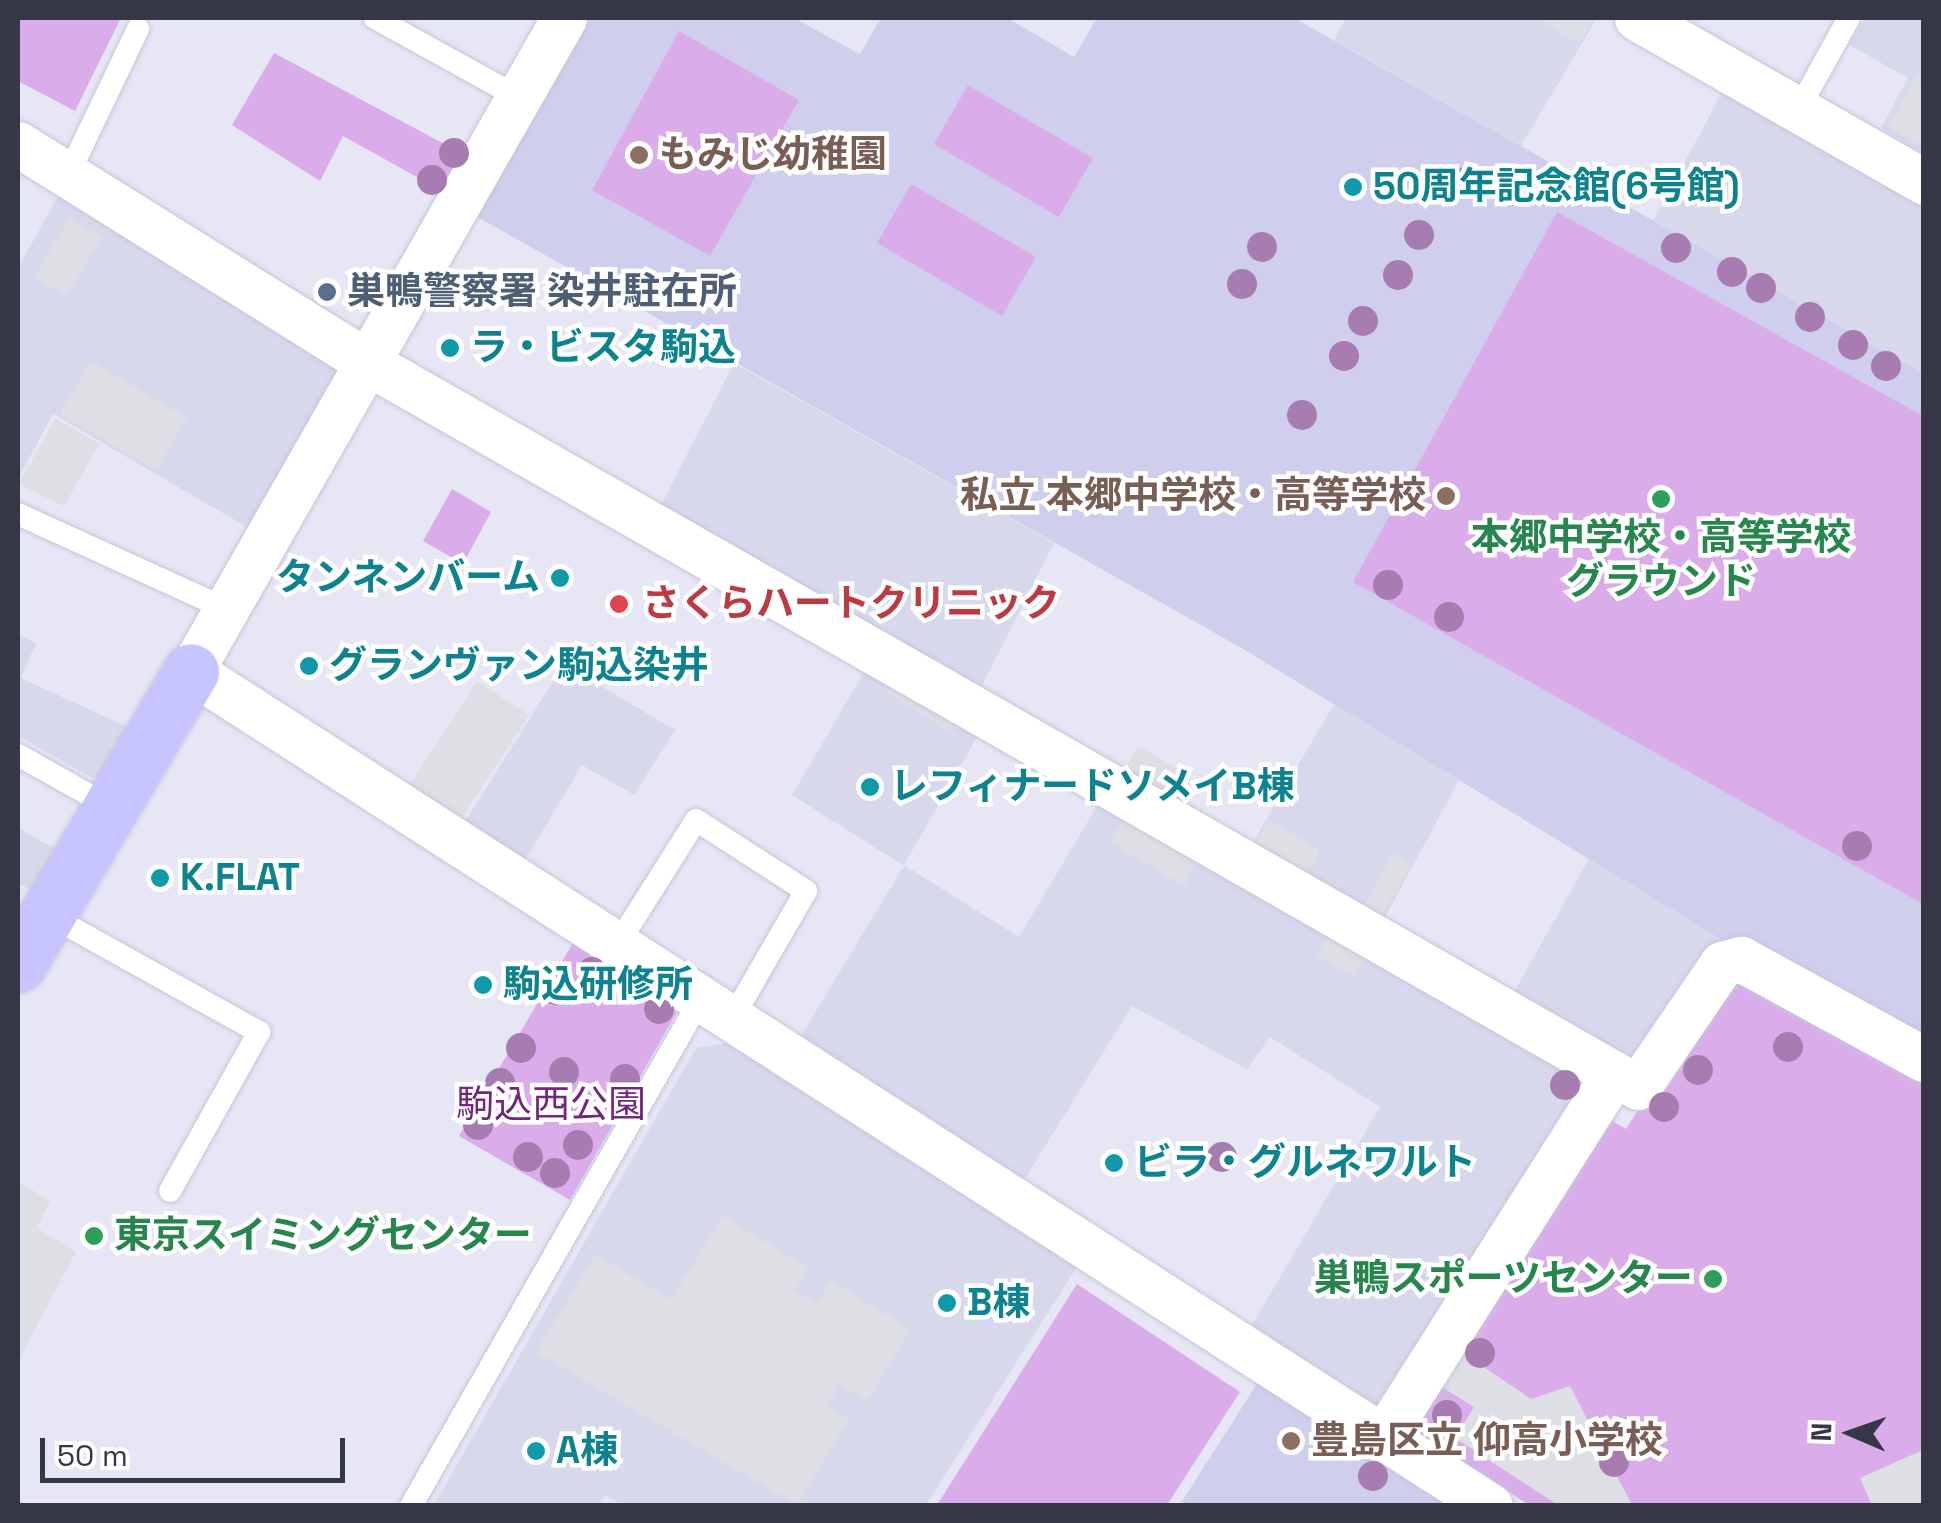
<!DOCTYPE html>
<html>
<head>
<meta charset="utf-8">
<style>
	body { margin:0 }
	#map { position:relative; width:1941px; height:1523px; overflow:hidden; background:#e6e6f4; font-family:"Space Grotesk","Noto Sans JP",sans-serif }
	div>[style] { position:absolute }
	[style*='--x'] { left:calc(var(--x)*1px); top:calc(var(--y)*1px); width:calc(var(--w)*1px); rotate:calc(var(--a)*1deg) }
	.residential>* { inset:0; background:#d8d8ec }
	.education>* { inset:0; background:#cfcfed }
	.green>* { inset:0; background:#daadea }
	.parking>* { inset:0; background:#dedfe4 }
	.roads { filter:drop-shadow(0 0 2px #c5c6de) drop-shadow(0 0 2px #c5c6de) }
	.lane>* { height:22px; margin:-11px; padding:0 11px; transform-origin:11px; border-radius:11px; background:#fff }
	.street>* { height:45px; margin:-22.5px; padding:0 22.5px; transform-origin:22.5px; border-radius:22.5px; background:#fff }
	.secondary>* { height:55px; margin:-27.5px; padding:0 27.5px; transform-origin:27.5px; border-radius:27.5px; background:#c7c5ff }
	.trees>* { width:30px; height:30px; margin:-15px; border-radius:50%; background:#a77cb1 }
	.dots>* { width:28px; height:28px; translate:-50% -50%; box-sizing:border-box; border:5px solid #fff; border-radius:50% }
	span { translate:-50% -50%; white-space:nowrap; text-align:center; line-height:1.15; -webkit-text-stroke:9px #fff; paint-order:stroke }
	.education-label { font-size:38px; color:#785e54; font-weight:700 }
	.left { translate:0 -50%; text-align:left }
	.right { translate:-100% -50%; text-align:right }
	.culture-label { font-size:38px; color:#0d838f; font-weight:700 }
	.service-label { font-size:38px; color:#4e5e75; font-weight:700 }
	.leisure-label { font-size:38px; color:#27864d; font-weight:700 }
	.health-label { font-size:38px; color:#be3a42; font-weight:700 }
	.park-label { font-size:38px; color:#73267b }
	.frame { position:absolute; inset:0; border:20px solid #353747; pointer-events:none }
	.north { position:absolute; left:1801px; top:1383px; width:100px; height:100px; -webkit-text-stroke:8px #fff; paint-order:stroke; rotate:272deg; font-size:28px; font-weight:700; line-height:40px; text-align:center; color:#353747 }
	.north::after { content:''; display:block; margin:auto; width:35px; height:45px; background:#353747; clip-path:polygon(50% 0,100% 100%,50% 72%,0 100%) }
	.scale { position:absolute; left:40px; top:1438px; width:305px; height:45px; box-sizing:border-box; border:5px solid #353747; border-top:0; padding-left:12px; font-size:30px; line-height:35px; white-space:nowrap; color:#353747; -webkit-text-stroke:8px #fff; paint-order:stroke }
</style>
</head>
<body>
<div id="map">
	<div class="residential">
		<div style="clip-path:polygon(1346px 18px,1597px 18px,1521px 146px,1334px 40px)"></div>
		<div style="clip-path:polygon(1866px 18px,1923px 18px,1923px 153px,1881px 128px,1908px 78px,1849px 45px)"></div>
		<div style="clip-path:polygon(1725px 87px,1923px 201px,1923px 373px,1653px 221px)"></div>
		<div style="clip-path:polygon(66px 182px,340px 371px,252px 530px,53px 414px,18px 479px,18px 268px)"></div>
		<div style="clip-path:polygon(734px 363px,1054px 543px,977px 696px,656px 515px)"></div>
		<div style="clip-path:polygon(18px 635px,36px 643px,21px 678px,134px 730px,107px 772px,92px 778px,18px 736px)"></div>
		<div style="clip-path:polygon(564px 664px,675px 730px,634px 795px,582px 765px,522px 865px,461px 828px)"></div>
		<div style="clip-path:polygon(869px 664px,982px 728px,904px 865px,1019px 937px,1100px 801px,1594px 1078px,1378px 1411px,1248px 1332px,1380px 1107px,1270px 1037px,1247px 1069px,1132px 1006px,1024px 1180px,799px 1039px,904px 866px,792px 795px)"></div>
		<div style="clip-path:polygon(1334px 704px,1459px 780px,1382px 923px,1249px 849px)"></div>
		<div style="clip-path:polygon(18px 828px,59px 851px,34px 892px,18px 883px)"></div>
		<div style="clip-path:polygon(1589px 859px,1722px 940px,1640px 1065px,1511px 997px)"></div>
		<div style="clip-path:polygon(726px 1043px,1078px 1265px,926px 1505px,624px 1506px,605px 1495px,599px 1505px,433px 1506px,696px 1048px)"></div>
	</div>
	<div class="education">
		<div style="clip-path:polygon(579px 18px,794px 18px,860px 54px,881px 18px,1007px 18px,1074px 57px,1097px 18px,1294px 18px,1923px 373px,1923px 1034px,1901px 1040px,1722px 940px,1245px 650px,467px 211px)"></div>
		<div style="clip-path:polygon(1262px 1376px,1460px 1506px,1179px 1506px)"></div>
	</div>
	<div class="green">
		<div style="clip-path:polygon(18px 18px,121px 18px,75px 111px,18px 81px)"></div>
		<div style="clip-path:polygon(679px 31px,799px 100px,710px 256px,592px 190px)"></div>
		<div style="clip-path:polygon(274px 53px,463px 154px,442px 191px,343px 136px,320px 181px,232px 125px)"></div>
		<div style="clip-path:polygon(968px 85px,1093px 158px,1059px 217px,934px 144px)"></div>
		<div style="clip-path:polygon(911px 184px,1036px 257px,1002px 316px,877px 243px)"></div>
		<div style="clip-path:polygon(1557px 212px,1923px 416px,1923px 904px,1353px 582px)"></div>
		<div style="clip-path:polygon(452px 489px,491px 512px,463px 564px,423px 541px)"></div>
		<div style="clip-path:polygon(573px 943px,677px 1012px,570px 1200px,459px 1136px)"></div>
		<div style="clip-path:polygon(1744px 975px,1923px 1076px,1923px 1505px,1529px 1505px,1411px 1430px,1604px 1116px,1626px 1129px,1724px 977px)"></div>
		<div style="clip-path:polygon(1077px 1284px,1240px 1392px,1167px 1505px,937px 1505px)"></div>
	</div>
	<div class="parking">
		<div style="clip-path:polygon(1535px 18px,1595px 18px,1579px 43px)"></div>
		<div style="clip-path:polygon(1919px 73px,1924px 134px,1918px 144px,1888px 127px)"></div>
		<div style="clip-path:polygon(69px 218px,101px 237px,67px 296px,35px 277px)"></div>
		<div style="clip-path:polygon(91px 361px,187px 418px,156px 470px,60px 414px)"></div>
		<div style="clip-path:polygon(55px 418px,99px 444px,64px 506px,19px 484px)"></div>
		<div style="clip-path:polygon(893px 680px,959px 718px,951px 732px,886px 692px)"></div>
		<div style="clip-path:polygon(477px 681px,529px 715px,460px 821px,408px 787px)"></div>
		<div style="clip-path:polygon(1138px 746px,1186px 774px,1169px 803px,1121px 775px)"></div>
		<div style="clip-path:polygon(1123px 819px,1197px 862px,1184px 886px,1110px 842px)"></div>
		<div style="clip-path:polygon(1269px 821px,1320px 850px,1305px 877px,1253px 847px)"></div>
		<div style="clip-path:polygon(1394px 853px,1412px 864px,1381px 917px,1364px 906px)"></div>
		<div style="clip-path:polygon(1329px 933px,1367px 955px,1354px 977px,1317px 956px)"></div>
		<div style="clip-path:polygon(18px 1181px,50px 1201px,37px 1228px,76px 1252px,18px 1361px)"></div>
		<div style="clip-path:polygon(723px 1216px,808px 1268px,795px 1291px,817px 1304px,831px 1281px,910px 1329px,867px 1401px,840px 1384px,827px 1406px,849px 1419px,797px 1505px,536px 1352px,596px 1254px,671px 1300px)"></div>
		<div style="clip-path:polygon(1460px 1351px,1531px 1399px,1570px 1386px,1632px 1505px,1558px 1505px,1455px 1438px,1474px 1407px,1440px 1386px)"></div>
		<div style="clip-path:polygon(1923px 1450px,1923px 1505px,1872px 1505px,1860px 1478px)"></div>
	</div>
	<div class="roads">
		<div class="lane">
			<div style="--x:375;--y:18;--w:163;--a:28.9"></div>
			<div style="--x:1798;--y:110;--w:105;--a:-61"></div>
			<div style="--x:69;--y:173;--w:160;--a:-64.4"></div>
			<div style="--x:18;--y:514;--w:229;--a:24.5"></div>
			<div style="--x:18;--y:755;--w:104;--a:29.3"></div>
			<div style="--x:47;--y:914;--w:243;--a:29.1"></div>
			<div style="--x:259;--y:1032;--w:182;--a:119.2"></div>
			<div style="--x:619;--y:942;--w:144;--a:-57.7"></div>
			<div style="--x:696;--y:820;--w:131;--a:32.8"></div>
			<div style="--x:806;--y:891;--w:143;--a:120.1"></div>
			<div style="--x:411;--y:1506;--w:589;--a:-60.26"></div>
		</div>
		<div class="street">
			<div style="--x:564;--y:18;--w:752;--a:119.74"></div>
			<div style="--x:191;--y:671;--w:1544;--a:32.73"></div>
			<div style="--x:1637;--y:18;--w:331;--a:29.7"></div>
			<div style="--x:18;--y:144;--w:423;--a:32"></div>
			<div style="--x:377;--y:368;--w:1424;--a:29.71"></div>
			<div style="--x:1384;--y:1436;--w:429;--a:-57.6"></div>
			<div style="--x:1614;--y:1074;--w:27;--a:28"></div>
			<div style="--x:1638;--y:1087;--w:149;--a:-55.7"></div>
			<div style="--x:1722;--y:964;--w:20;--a:-15"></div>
			<div style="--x:1741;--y:959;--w:209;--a:28.7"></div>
		</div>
		<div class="secondary">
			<div style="--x:18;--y:964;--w:340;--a:-59.4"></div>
		</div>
	</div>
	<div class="trees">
		<div style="left:454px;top:153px"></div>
		<div style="left:432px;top:180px"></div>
		<div style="left:1452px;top:180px"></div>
		<div style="left:1419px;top:235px"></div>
		<div style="left:1262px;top:247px"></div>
		<div style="left:1676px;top:248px"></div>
		<div style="left:1732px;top:272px"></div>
		<div style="left:1398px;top:275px"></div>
		<div style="left:1242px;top:284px"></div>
		<div style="left:1761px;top:288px"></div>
		<div style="left:1810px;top:317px"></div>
		<div style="left:1363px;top:321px"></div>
		<div style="left:1853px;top:345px"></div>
		<div style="left:1344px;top:356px"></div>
		<div style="left:1886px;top:366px"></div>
		<div style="left:1302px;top:415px"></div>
		<div style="left:1388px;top:585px"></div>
		<div style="left:1449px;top:617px"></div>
		<div style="left:1857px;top:846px"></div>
		<div style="left:592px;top:972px"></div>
		<div style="left:556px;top:990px"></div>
		<div style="left:659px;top:1009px"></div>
		<div style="left:1788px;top:1047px"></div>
		<div style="left:521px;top:1048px"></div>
		<div style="left:1698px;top:1070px"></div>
		<div style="left:564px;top:1072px"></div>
		<div style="left:625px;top:1079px"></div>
		<div style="left:500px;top:1083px"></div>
		<div style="left:1565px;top:1085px"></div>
		<div style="left:1664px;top:1107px"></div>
		<div style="left:613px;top:1108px"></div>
		<div style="left:478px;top:1125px"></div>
		<div style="left:578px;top:1145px"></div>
		<div style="left:528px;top:1157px"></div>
		<div style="left:1222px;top:1157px"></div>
		<div style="left:555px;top:1173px"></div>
		<div style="left:1480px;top:1353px"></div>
		<div style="left:1447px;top:1415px"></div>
		<div style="left:1614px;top:1462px"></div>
		<div style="left:1373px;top:1476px"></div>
	</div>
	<div class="dots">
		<div style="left:639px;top:155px;background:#8d6e63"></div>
		<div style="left:1353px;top:187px;background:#0f9aa8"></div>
		<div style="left:327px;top:292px;background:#5c6f8a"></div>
		<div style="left:450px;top:348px;background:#0f9aa8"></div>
		<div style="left:1446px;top:496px;background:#8d6e63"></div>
		<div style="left:1661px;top:499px;background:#2e9e5b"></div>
		<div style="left:560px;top:578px;background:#0f9aa8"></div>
		<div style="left:619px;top:604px;background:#e0444e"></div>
		<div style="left:309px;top:666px;background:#0f9aa8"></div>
		<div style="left:870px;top:787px;background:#0f9aa8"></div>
		<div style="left:160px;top:878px;background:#0f9aa8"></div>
		<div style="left:483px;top:985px;background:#0f9aa8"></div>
		<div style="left:1114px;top:1163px;background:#0f9aa8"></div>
		<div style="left:94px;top:1236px;background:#2e9e5b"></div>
		<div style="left:1713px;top:1279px;background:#2e9e5b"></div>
		<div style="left:947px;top:1303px;background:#0f9aa8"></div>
		<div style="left:1291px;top:1441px;background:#8d6e63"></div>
		<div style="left:536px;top:1451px;background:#0f9aa8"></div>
	</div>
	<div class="education-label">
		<span class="left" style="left:659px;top:155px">もみじ幼稚園</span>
		<span class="right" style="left:1426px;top:496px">私立 本郷中学校・高等学校</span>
		<span class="left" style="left:1311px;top:1441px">豊島区立 仰高小学校</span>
	</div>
	<div class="culture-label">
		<span class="left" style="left:1373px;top:187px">50周年記念館(6号館)</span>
		<span class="left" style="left:470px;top:348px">ラ・ビスタ駒込</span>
		<span class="right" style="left:540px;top:578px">タンネンバーム</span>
		<span class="left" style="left:329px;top:666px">グランヴァン駒込染井</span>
		<span class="left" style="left:890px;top:787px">レフィナードソメイB棟</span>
		<span class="left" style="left:180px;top:878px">K.FLAT</span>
		<span class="left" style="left:503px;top:985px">駒込研修所</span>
		<span class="left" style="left:1134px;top:1163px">ビラ・グルネワルト</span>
		<span class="left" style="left:967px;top:1303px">B棟</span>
		<span class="left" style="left:556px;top:1451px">A棟</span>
	</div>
	<div class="service-label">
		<span class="left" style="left:347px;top:292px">巣鴨警察署 染井駐在所</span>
	</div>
	<div class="leisure-label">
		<span style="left:1661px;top:560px">本郷中学校・高等学校<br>グラウンド</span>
		<span class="left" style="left:114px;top:1236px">東京スイミングセンター</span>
		<span class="right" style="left:1693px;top:1279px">巣鴨スポーツセンター</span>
	</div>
	<div class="health-label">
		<span class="left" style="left:642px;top:604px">さくらハートクリニック</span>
	</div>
	<div class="park-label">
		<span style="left:551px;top:1105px">駒込西公園</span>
	</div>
	<div class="frame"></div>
	<div class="north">N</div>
	<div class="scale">50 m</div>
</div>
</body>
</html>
